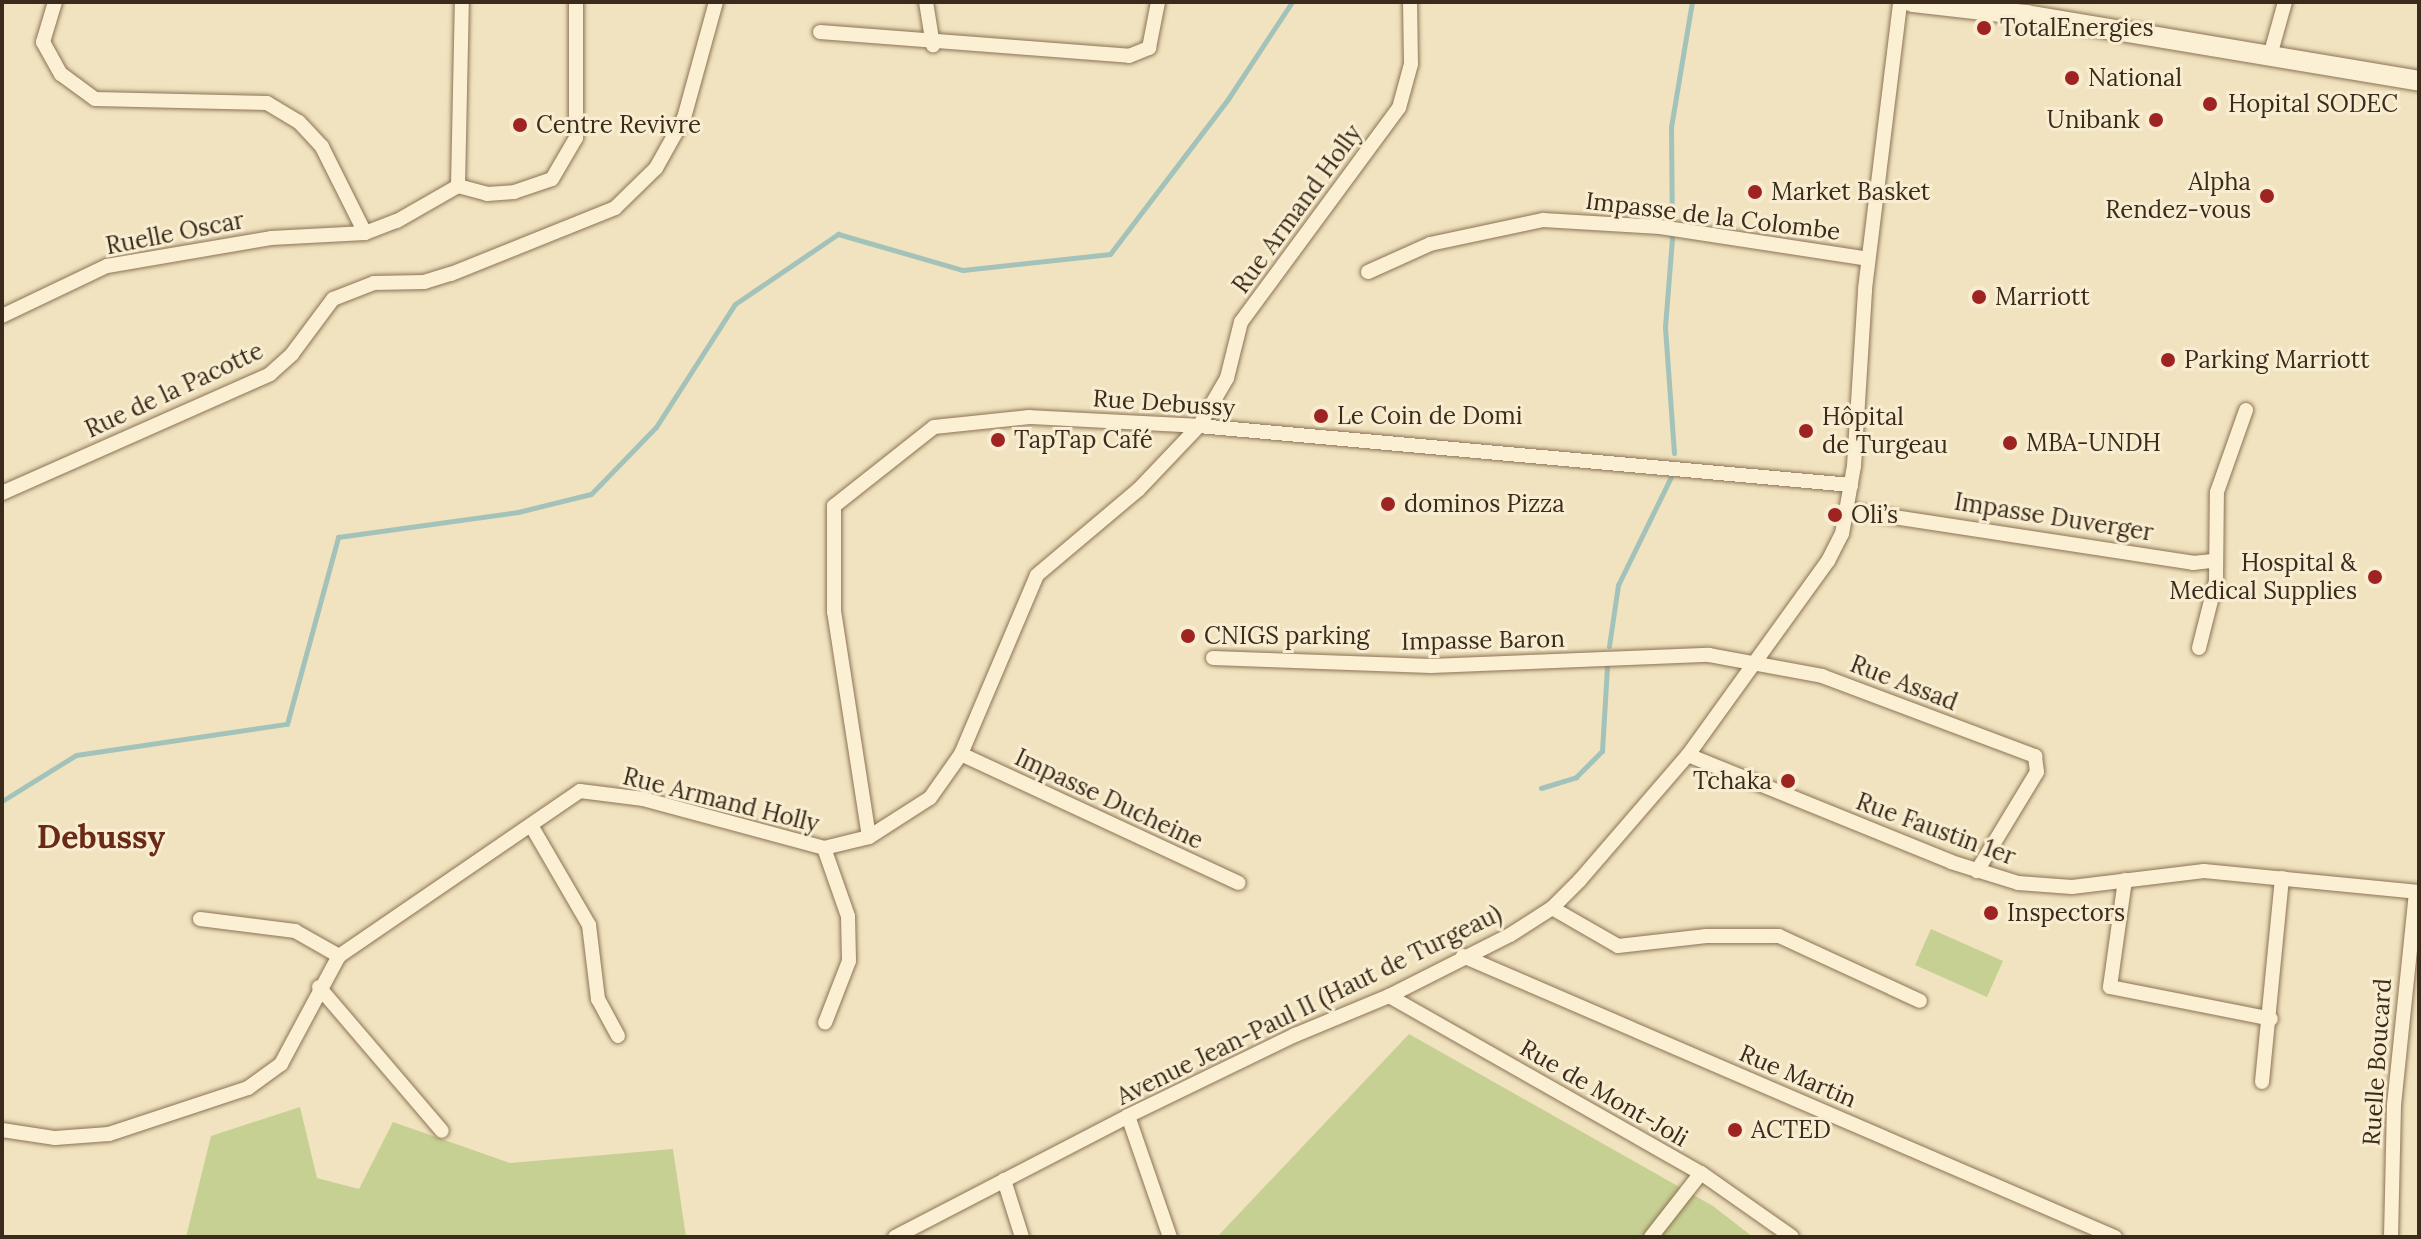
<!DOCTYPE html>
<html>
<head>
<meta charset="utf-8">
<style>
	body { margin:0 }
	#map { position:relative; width:2421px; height:1239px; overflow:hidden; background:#f1e3bf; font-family:Lora,serif }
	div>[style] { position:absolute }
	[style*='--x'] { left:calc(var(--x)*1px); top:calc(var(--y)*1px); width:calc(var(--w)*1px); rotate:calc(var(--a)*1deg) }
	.green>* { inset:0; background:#c7d093 }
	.stream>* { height:5px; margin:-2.5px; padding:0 2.5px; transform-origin:2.5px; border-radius:2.5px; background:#a3c3ba }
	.roads { filter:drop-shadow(0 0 2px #8b7356) drop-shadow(0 0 2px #8b7356) }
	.street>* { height:14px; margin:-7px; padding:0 7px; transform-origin:7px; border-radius:7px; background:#fbf0d3 }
	.secondary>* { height:20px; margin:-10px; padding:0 10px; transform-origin:10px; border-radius:10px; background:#fbf0d3 }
	.dots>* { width:22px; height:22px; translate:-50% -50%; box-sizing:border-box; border:4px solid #f8edd0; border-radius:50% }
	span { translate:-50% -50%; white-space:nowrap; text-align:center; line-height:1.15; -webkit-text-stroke:6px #f8edd0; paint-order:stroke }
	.poi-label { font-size:24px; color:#3a2b1c }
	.left { translate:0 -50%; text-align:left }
	.right { translate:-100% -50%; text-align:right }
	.street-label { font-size:24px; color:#3a2b1c }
	.district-label { font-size:32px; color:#692b18; font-weight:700 }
	.frame { position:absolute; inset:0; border:4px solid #3a2b1c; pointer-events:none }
</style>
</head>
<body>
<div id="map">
	<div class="green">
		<div style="clip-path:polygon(1931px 929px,2003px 961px,1987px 997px,1915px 965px)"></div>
		<div style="clip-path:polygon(1409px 1034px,1713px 1206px,1753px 1237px,1217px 1237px)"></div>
		<div style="clip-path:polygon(300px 1107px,317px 1178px,359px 1189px,393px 1122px,510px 1163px,673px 1149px,686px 1237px,186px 1237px,211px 1136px)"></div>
	</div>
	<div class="stream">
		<div style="--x:1674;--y:453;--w:126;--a:-94.1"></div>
		<div style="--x:1665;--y:327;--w:88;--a:-85.5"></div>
		<div style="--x:1672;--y:239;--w:112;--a:-90.5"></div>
		<div style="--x:1671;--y:127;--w:127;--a:-80.5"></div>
		<div style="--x:1609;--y:646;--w:62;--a:-81.6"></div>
		<div style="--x:1618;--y:585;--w:120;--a:-63.9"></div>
		<div style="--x:1541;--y:788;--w:37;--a:-17"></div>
		<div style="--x:1576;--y:777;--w:37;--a:-45"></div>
		<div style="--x:1602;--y:751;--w:85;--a:-86.6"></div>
		<div style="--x:2;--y:801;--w:87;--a:-31.9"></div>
		<div style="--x:76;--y:755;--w:213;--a:-8.4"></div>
		<div style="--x:287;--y:724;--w:194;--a:-74.7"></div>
		<div style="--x:338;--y:537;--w:182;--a:-7.9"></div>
		<div style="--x:518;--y:512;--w:75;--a:-13.9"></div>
		<div style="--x:591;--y:494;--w:93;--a:-45.9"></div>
		<div style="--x:656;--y:427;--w:146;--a:-57.3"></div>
		<div style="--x:735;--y:304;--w:125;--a:-34.2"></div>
		<div style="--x:838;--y:234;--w:130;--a:16.1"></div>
		<div style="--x:963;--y:270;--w:148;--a:-6.2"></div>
		<div style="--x:1110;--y:254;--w:195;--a:-52.7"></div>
		<div style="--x:1228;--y:99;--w:116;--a:-56.6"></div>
	</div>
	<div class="roads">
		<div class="street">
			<div style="--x:55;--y:2;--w:42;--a:106.7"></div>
			<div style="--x:43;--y:42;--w:37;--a:61"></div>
			<div style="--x:61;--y:74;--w:42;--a:36.3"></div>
			<div style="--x:95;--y:99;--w:172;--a:1.3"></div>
			<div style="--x:267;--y:103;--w:37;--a:31"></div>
			<div style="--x:299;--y:122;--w:34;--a:47"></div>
			<div style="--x:322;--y:147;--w:96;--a:63.4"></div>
			<div style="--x:926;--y:2;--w:44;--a:80.8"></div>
			<div style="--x:820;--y:32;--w:310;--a:4.4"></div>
			<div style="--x:1129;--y:56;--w:22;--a:-22"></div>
			<div style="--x:1149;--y:48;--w:47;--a:-78.9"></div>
			<div style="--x:2270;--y:56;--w:56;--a:-74.5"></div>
			<div style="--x:458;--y:186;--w:30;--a:15"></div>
			<div style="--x:487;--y:194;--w:27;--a:-4"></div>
			<div style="--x:514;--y:192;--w:40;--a:-18.9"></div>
			<div style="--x:552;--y:179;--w:48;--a:-59.7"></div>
			<div style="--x:576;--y:138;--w:136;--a:-90"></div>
			<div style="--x:1368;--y:272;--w:68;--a:-24.3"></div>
			<div style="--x:1430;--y:244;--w:116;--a:-12"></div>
			<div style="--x:1543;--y:220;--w:117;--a:3.4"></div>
			<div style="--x:1660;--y:227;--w:210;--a:8.7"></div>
			<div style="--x:2;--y:316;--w:116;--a:-25.5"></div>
			<div style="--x:107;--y:266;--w:166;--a:-9.7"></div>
			<div style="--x:271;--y:238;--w:94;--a:-3"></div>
			<div style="--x:365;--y:233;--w:34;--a:-21"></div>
			<div style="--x:397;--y:221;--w:70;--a:-29.8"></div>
			<div style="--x:458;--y:186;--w:184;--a:-88.8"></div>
			<div style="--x:2;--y:493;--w:293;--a:-23.9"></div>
			<div style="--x:270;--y:374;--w:30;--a:-42"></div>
			<div style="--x:292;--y:354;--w:69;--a:-53.3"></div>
			<div style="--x:333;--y:299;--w:44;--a:-21.3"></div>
			<div style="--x:374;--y:283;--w:50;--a:-1.1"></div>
			<div style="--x:424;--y:282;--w:28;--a:-17"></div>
			<div style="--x:451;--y:274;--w:177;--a:-21.9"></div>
			<div style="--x:615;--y:208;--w:57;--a:-44.3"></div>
			<div style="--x:656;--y:168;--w:57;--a:-60.8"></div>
			<div style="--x:684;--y:118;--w:120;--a:-74.6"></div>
			<div style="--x:1848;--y:510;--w:349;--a:8.7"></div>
			<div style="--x:2193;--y:563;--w:20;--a:-6"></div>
			<div style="--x:2199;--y:648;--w:69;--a:-75.8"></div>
			<div style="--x:2216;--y:581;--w:89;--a:-89.4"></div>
			<div style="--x:2217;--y:492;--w:87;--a:-70.5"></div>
			<div style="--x:1213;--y:658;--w:218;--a:2.1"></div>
			<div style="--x:1431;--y:666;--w:278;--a:-2.3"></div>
			<div style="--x:1709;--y:655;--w:115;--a:10.5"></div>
			<div style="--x:1822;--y:676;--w:228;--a:20.6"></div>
			<div style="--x:2035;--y:756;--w:16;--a:83"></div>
			<div style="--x:2037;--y:772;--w:116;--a:121.2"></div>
			<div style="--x:961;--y:754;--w:306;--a:24.9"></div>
			<div style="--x:1688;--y:755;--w:284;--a:22.1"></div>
			<div style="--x:1951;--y:862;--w:70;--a:17.4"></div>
			<div style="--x:2018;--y:883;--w:54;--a:4.2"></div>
			<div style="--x:2072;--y:887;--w:133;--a:-6.9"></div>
			<div style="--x:2204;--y:871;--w:216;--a:5.6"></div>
			<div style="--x:532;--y:827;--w:113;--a:59.8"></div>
			<div style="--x:589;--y:925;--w:75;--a:83.1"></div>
			<div style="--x:598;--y:999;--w:42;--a:61.6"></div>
			<div style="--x:869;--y:837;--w:228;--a:-98.8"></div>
			<div style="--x:834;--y:612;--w:106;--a:-90"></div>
			<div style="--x:834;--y:506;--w:127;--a:-38.3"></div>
			<div style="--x:934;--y:427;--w:96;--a:-6"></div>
			<div style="--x:1029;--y:417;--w:170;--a:3"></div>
			<div style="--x:1199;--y:426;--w:655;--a:5.17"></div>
			<div style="--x:824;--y:848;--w:72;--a:70.6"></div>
			<div style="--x:848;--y:916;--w:45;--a:88.7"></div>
			<div style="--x:849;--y:961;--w:66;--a:111.2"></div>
			<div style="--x:2125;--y:880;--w:108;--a:98"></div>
			<div style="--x:2110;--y:987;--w:164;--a:11.2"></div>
			<div style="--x:1552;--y:908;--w:76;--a:29.9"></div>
			<div style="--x:1618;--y:946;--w:89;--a:-6.5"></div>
			<div style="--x:1706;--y:936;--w:73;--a:0"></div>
			<div style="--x:1779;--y:936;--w:155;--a:24.7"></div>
			<div style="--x:200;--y:919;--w:96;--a:7.2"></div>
			<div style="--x:295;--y:931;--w:51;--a:29.6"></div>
			<div style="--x:1463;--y:956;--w:710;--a:23.32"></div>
			<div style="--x:319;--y:987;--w:189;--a:49.5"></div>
			<div style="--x:1389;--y:996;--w:359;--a:29.6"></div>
			<div style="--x:1701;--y:1173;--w:111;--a:35.1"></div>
			<div style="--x:2262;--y:1082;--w:205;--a:-84.4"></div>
			<div style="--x:1128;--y:1116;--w:128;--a:70.9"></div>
			<div style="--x:2;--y:1130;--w:54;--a:8.6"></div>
			<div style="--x:55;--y:1138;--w:54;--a:-4.2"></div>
			<div style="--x:109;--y:1134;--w:146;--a:-18.3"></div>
			<div style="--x:248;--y:1088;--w:41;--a:-36"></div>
			<div style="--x:281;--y:1064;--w:123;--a:-61.8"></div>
			<div style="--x:339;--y:956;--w:292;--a:-34.4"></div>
			<div style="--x:580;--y:791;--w:64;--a:7.2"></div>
			<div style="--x:643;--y:799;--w:188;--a:15.1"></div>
			<div style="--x:824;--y:848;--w:46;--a:-13.7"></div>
			<div style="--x:869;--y:837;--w:72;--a:-32.6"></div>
			<div style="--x:930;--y:798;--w:54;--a:-54.8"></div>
			<div style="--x:961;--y:754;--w:194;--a:-67"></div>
			<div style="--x:1037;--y:575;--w:132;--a:-40.1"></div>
			<div style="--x:1138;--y:490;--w:88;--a:-46.4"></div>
			<div style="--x:1199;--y:426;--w:56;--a:-59.7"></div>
			<div style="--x:1227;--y:378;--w:58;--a:-76"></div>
			<div style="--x:1241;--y:322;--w:266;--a:-53.6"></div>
			<div style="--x:1399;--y:108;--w:46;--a:-74.7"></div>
			<div style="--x:1411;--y:64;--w:62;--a:-90.9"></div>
			<div style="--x:1004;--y:1180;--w:60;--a:72.5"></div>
			<div style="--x:895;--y:1237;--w:263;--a:-27.4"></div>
			<div style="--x:1128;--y:1116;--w:186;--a:-25.9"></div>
			<div style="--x:1295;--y:1035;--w:102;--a:-22.5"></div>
			<div style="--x:1389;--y:996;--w:136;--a:-26.8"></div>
			<div style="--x:1510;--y:935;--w:50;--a:-32.7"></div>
			<div style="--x:1552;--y:908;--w:40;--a:-45"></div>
			<div style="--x:1580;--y:880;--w:165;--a:-49.2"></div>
			<div style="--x:1688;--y:755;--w:239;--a:-54.2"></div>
			<div style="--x:1828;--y:561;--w:30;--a:-63"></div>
			<div style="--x:1842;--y:534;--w:69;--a:-80"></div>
			<div style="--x:1854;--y:466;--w:177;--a:-86.4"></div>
			<div style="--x:1865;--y:289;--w:289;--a:-83"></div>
			<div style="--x:1651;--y:1237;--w:81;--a:-52"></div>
			<div style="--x:2391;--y:1237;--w:132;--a:-88.7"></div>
			<div style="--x:2394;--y:1105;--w:214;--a:-84.1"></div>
		</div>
		<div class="secondary">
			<div style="--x:1912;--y:2;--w:115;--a:6.5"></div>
			<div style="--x:2026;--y:15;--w:399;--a:9.5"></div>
		</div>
	</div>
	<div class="dots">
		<div style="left:1984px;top:28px;background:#9e2422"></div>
		<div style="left:2072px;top:78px;background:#9e2422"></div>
		<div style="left:2210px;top:104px;background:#9e2422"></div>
		<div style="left:2156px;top:120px;background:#9e2422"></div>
		<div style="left:520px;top:125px;background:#9e2422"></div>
		<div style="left:1755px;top:192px;background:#9e2422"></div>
		<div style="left:2267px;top:196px;background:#9e2422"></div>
		<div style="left:1979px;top:297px;background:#9e2422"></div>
		<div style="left:2168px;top:360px;background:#9e2422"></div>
		<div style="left:1321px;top:416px;background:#9e2422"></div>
		<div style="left:1806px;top:431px;background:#9e2422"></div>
		<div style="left:998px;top:440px;background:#9e2422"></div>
		<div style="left:2010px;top:443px;background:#9e2422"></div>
		<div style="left:1388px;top:504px;background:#9e2422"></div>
		<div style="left:1835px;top:515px;background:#9e2422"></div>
		<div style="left:2375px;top:577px;background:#9e2422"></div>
		<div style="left:1188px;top:636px;background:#9e2422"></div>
		<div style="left:1788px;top:781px;background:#9e2422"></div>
		<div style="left:1991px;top:913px;background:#9e2422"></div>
		<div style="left:1735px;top:1130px;background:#9e2422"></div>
	</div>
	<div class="poi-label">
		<span class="left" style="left:2000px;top:28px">TotalEnergies</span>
		<span class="left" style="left:2088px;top:78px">National</span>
		<span class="left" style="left:2228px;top:104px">Hopital SODEC</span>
		<span class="right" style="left:2140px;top:120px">Unibank</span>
		<span class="left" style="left:536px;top:125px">Centre Revivre</span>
		<span class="right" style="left:2251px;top:196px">Alpha<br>Rendez-vous</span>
		<span class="left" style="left:1771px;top:192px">Market Basket</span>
		<span class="left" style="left:1995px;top:297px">Marriott</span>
		<span class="left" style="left:2184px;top:360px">Parking Marriott</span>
		<span class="left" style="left:1337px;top:416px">Le Coin de Domi</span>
		<span class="left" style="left:1822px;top:431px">Hôpital<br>de Turgeau</span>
		<span class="left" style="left:1014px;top:440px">TapTap Café</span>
		<span class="left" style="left:2026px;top:443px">MBA-UNDH</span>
		<span class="left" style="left:1404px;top:504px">dominos Pizza</span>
		<span class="left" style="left:1851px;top:515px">Oli’s</span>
		<span class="right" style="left:2357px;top:577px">Hospital &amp;<br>Medical Supplies</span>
		<span class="left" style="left:1204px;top:636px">CNIGS parking</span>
		<span class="right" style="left:1772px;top:781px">Tchaka</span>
		<span class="left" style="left:2007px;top:913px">Inspectors</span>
		<span class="left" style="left:1751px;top:1130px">ACTED</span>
	</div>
	<div class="street-label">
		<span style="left:1297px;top:209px;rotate:-54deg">Rue Armand Holly</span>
		<span style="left:1713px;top:216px;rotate:7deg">Impasse de la Colombe</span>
		<span style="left:175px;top:233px;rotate:-11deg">Ruelle Oscar</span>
		<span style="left:174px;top:390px;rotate:-25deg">Rue de la Pacotte</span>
		<span style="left:1164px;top:403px;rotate:4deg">Rue Debussy</span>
		<span style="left:2054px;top:517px;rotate:9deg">Impasse Duverger</span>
		<span style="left:1483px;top:640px;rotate:-1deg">Impasse Baron</span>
		<span style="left:1904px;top:683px;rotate:21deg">Rue Assad</span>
		<span style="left:1109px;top:799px;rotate:25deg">Impasse Ducheine</span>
		<span style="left:721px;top:800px;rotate:14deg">Rue Armand Holly</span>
		<span style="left:1936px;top:829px;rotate:20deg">Rue Faustin 1er</span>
		<span style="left:1309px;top:1005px;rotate:-26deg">Avenue Jean-Paul II (Haut de Turgeau)</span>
		<span style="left:2377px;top:1062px;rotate:-86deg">Ruelle Boucard</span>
		<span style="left:1798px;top:1076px;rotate:23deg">Rue Martin</span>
		<span style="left:1604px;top:1093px;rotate:30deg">Rue de Mont-Joli</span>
	</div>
	<div class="district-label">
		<span style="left:101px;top:837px">Debussy</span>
	</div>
	<div class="frame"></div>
</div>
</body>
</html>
